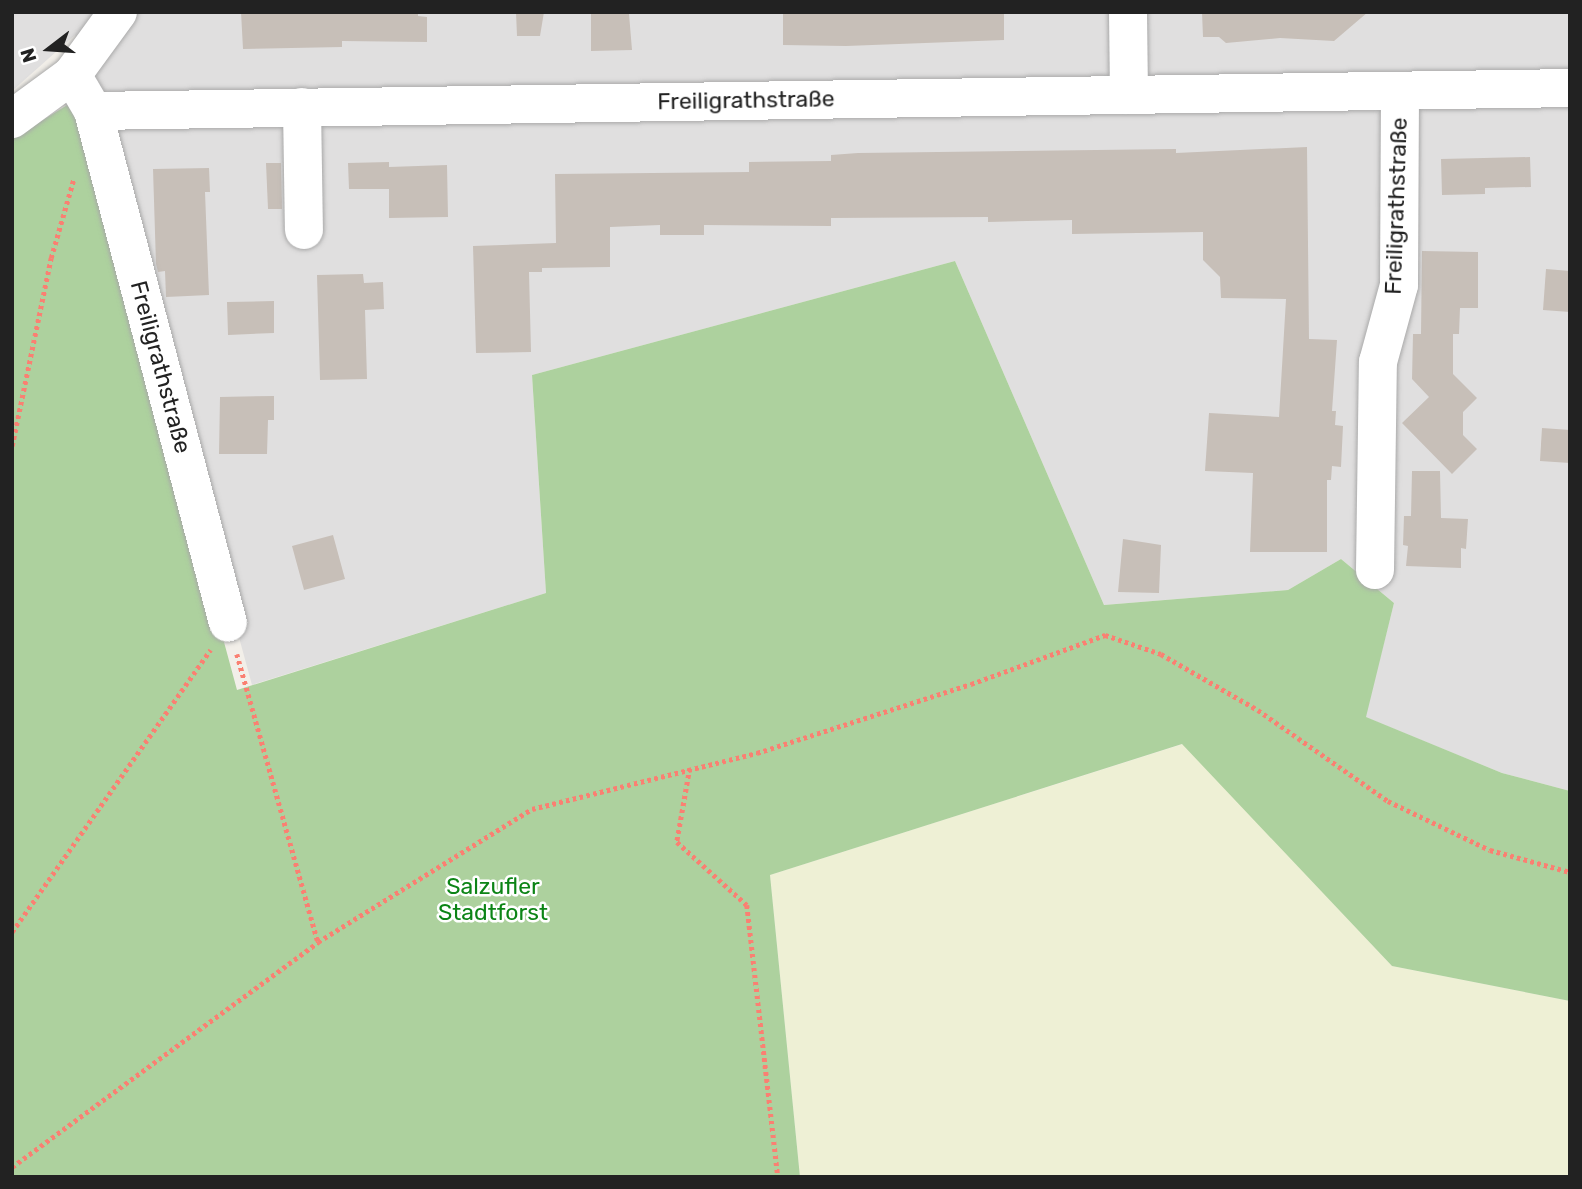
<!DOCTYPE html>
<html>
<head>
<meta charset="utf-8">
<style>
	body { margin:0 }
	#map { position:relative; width:1582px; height:1189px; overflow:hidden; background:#f2efe9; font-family:Rubik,sans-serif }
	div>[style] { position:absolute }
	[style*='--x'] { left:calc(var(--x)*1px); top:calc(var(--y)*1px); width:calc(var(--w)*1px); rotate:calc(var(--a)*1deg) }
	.residential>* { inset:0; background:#e0dfdf }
	.farmland>* { inset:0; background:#eef0d5 }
	.forest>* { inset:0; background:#add19e }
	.building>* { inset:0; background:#c7bfb8 }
	.path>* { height:4.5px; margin-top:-2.25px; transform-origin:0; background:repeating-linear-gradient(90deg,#fa8072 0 3.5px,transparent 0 7px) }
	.roads { filter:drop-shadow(0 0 2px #a9a9a9) drop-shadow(0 0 2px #a9a9a9) }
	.minor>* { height:38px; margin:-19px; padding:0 19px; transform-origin:19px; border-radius:19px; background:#fff }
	span { translate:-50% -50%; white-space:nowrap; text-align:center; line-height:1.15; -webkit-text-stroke:5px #fff; paint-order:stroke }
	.street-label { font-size:23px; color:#222 }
	.park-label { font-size:23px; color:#0c8416 }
	.frame { position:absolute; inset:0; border:14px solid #222; pointer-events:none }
	.north { position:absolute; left:14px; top:14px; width:70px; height:70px; -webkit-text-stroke:5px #fff; paint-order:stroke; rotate:253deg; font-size:19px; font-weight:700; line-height:28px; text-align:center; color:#222 }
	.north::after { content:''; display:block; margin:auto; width:24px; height:32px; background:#222; clip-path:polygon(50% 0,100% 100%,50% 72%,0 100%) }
</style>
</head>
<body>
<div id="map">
	<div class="residential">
		<div style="clip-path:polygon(12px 12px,1570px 12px,1570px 791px,1502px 773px,1365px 717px,1394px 603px,1341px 559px,1288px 590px,1104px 605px,955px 261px,532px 375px,546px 593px,252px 685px,75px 35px,12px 91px)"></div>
	</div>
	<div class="farmland">
		<div style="clip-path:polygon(1183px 744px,1392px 966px,1570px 1001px,1570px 1177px,800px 1177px,770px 875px)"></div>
	</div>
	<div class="forest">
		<div style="clip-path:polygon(77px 99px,237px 690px,546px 593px,532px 375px,955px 261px,1104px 605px,1288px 590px,1341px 559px,1394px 603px,1366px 717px,1502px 773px,1570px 791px,1570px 1001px,1392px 966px,1182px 744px,770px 875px,800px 1177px,12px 1177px,12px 139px)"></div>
	</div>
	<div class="building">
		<div style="clip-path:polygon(241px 12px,418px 12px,418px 16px,427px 17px,427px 42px,342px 41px,342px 47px,243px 49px)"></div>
		<div style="clip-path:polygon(516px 12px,544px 12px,540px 36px,517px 36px)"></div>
		<div style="clip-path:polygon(783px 12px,1004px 12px,1004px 40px,846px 46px,783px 45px)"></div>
		<div style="clip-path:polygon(1202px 12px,1368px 12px,1334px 41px,1280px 38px,1226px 43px,1219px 37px,1203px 37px)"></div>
		<div style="clip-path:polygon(591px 14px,629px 14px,632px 50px,591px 51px)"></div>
		<div style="clip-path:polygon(1307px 147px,1309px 339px,1337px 340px,1332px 411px,1336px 411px,1335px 425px,1343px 426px,1341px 467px,1332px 466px,1331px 480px,1327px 480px,1327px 552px,1250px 552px,1253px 473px,1205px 471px,1209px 413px,1279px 417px,1286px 299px,1221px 298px,1220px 277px,1203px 260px,1203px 232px,1072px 234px,1072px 220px,988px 222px,988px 217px,831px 218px,831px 226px,704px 225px,704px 235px,660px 235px,660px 225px,610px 227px,610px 267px,542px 268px,542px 272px,529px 272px,531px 352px,476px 353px,473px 246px,556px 243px,555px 174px,749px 172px,749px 162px,831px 161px,831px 155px,858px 153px,1176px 149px,1176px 153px)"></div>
		<div style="clip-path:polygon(1530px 157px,1531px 187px,1485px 188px,1485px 194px,1442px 195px,1441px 159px)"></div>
		<div style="clip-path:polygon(389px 162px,389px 167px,447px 165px,448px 217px,389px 218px,389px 189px,349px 189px,348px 163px)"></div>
		<div style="clip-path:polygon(266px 163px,281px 163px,282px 209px,268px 209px)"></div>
		<div style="clip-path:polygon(209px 168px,210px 192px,205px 192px,209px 295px,166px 297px,165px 271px,158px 272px,156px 264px,153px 169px)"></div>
		<div style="clip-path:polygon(1422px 251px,1478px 252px,1478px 308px,1460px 308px,1459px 334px,1453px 334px,1453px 374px,1477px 398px,1463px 412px,1463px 435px,1477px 449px,1452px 474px,1402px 423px,1429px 397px,1412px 379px,1413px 334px,1421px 334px)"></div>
		<div style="clip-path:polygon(1546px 269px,1570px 271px,1570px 312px,1543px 310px)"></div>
		<div style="clip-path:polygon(363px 274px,364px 283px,383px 282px,384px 309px,365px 310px,367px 379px,320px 380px,317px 275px)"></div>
		<div style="clip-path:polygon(274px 301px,274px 333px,228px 335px,227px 302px)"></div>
		<div style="clip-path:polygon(274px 396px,274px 420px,268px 420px,267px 454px,219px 454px,220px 397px)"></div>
		<div style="clip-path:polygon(1542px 428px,1570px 430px,1570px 463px,1540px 461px)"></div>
		<div style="clip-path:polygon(1412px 471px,1440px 471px,1441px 518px,1468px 519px,1466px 549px,1461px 548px,1461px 568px,1406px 566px,1408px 546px,1403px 545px,1404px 516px,1411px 516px)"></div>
		<div style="clip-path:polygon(333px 535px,345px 579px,304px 590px,292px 546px)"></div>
		<div style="clip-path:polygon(1123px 539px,1161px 545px,1159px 593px,1118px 592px)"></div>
	</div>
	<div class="path">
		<div style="--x:12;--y:446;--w:192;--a:-78.3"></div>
		<div style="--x:51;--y:258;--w:83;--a:-74"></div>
		<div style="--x:237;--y:654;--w:299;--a:74.3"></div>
		<div style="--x:690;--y:768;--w:75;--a:100"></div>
		<div style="--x:677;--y:842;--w:94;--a:42"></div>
		<div style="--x:747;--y:905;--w:274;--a:83.5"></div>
		<div style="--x:12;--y:932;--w:345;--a:-54.9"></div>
		<div style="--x:12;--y:1167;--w:380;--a:-36.3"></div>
		<div style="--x:318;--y:942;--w:252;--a:-31.9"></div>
		<div style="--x:532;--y:809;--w:232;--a:-14"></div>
		<div style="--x:757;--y:753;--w:225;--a:-17.9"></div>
		<div style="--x:971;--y:684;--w:143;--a:-20.1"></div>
		<div style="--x:1105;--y:635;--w:59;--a:18.7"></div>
		<div style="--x:1161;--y:654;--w:112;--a:30"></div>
		<div style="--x:1258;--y:710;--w:159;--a:35"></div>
		<div style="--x:1388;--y:801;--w:113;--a:25.7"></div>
		<div style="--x:1490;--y:850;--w:83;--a:15.4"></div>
	</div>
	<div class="roads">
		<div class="minor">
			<div style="--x:1128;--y:12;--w:83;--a:89.3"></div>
			<div style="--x:72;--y:75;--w:42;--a:59.7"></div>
			<div style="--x:93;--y:111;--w:1477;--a:-0.89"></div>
			<div style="--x:302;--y:107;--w:123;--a:89.1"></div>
			<div style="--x:93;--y:111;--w:529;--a:75.23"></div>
			<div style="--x:12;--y:119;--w:74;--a:-36.3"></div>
			<div style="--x:72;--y:75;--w:78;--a:-53.9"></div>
			<div style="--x:1375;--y:570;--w:208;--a:-89.2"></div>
			<div style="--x:1378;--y:362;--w:80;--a:-74.7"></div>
			<div style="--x:1399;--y:285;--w:193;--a:-89.7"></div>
		</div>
	</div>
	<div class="street-label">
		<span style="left:746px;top:100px;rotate:-1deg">Freiligrathstraße</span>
		<span style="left:1396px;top:206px;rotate:-88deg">Freiligrathstraße</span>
		<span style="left:161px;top:367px;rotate:75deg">Freiligrathstraße</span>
	</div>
	<div class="park-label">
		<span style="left:493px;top:899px">Salzufler<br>Stadtforst</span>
	</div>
	<div class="frame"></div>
	<div class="north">N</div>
</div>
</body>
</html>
